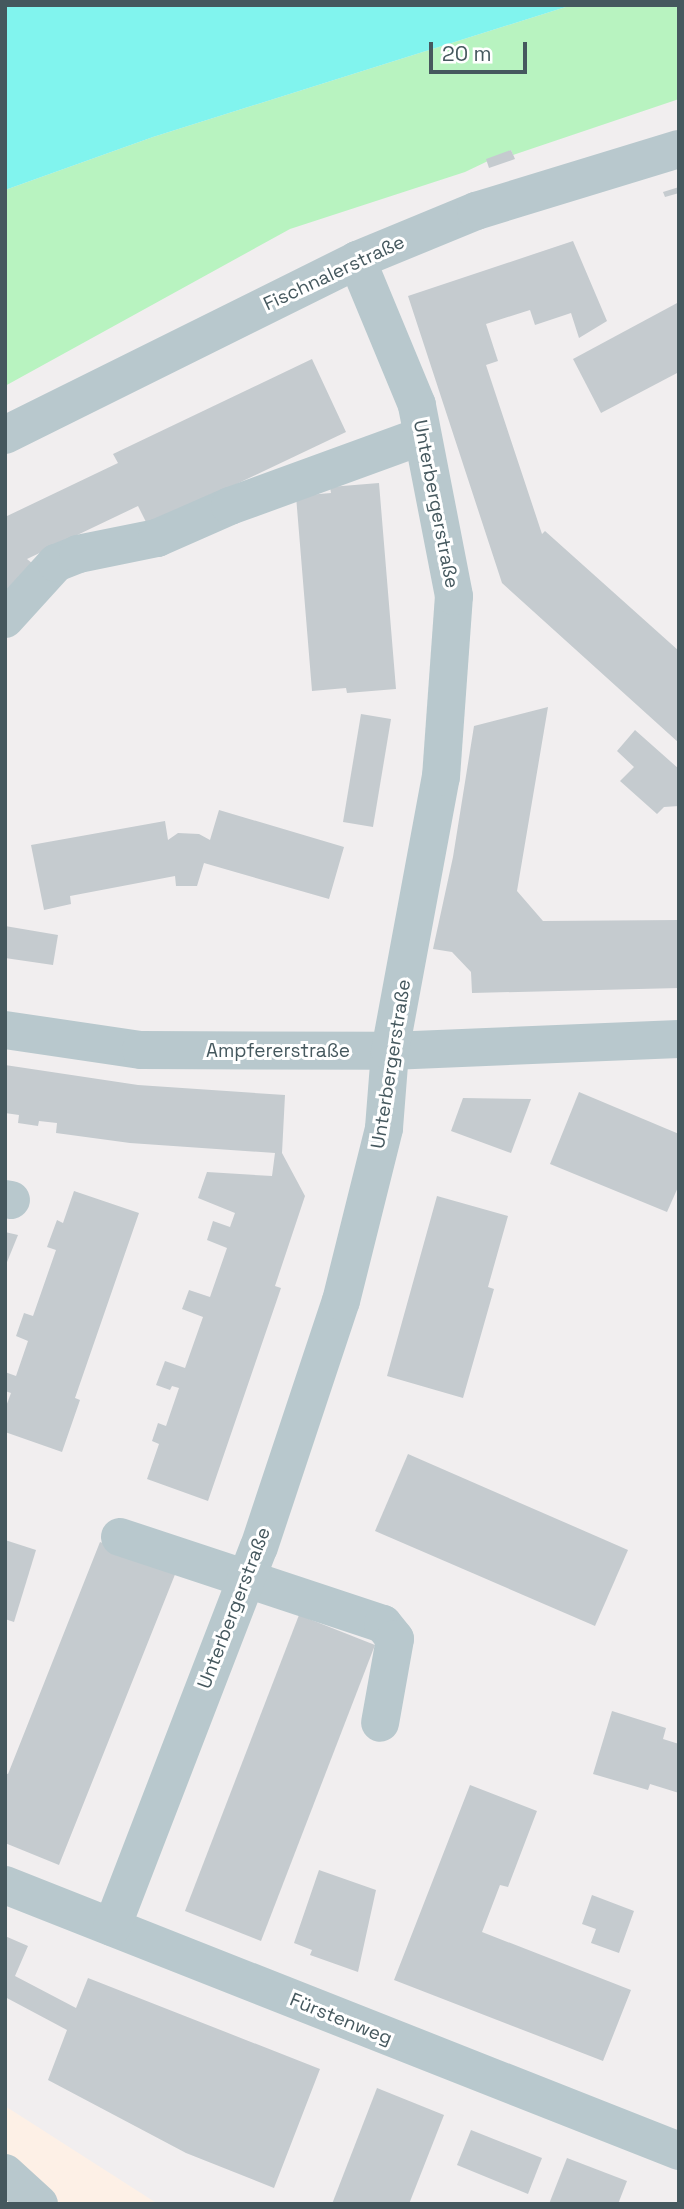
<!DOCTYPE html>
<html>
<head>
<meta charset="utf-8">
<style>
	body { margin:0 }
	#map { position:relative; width:684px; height:2209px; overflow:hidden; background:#f1eeef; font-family:"Space Grotesk",sans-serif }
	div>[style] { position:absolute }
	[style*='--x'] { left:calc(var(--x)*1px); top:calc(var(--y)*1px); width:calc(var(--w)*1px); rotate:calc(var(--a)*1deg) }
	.commercial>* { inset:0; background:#fdf0e6 }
	.green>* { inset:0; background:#b8f3c0 }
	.water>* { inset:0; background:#81f4ee }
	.building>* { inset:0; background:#c5cbcf }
	.minor>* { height:38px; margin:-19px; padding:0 19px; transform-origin:19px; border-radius:19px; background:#b8c8cd }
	span { translate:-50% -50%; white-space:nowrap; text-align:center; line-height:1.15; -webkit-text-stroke:6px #fff; paint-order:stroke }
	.street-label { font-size:19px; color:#45585e }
	.frame { position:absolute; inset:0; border:7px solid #45585e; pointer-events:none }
	.scale { position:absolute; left:429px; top:42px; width:98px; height:32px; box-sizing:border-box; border:4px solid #45585e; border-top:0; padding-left:9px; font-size:21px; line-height:24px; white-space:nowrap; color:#45585e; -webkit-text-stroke:5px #fff; paint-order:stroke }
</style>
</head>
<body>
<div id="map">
	<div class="commercial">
		<div style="clip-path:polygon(5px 2106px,158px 2204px,5px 2204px)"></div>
	</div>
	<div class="green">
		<div style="clip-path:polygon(572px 5px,679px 5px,679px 99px,513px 155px,511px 150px,465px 172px,290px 229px,5px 386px,5px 190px,153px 137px)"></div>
	</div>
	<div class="water">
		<div style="clip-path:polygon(5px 5px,572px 5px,153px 137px,5px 190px)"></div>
	</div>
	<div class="building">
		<div style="clip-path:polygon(511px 150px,515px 159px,489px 168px,486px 159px)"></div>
		<div style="clip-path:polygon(679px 187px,679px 193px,665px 197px,663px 192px)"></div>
		<div style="clip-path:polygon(573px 241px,607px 321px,579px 338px,571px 313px,535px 325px,530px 310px,486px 324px,498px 361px,486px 365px,542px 534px,545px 531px,679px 651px,679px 743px,502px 583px,408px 296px)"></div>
		<div style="clip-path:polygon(679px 302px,679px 372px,601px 413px,573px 359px)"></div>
		<div style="clip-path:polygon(312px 359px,346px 432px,148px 526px,138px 506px,27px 559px,38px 568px,5px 604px,5px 517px,118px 463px,113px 454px)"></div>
		<div style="clip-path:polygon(379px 483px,396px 689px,347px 693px,346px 688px,312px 691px,296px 496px,331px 493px,330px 487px)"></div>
		<div style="clip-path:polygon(548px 707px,517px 891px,543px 921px,679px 920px,679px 988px,472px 993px,471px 972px,452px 952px,433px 949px,453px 857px,474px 726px)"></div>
		<div style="clip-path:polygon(361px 714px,391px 719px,373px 827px,343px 822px)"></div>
		<div style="clip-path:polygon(635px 730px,679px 769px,679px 806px,664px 807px,657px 814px,620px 781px,634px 767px,617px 751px)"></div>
		<div style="clip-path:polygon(219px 810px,344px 847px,329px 899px,204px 863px,197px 886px,176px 886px,175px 876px,70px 896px,71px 904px,44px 910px,31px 845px,165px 821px,168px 840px,178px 833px,199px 834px,210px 840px)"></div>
		<div style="clip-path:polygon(5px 926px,58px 935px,53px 965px,5px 958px)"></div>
		<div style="clip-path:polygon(5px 1065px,138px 1085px,285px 1095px,282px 1153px,305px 1196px,275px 1286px,281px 1288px,208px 1501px,147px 1479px,159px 1444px,152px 1441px,158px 1423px,166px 1426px,179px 1388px,172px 1386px,170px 1390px,156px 1385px,165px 1361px,185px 1368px,203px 1317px,182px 1309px,189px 1290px,210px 1297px,227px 1248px,207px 1240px,213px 1221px,230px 1227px,235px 1213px,198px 1198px,207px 1172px,272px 1176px,275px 1153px,130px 1143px,56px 1133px,57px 1123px,39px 1121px,38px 1126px,18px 1123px,19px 1115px,5px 1113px)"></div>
		<div style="clip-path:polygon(579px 1092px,679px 1134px,679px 1185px,667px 1212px,550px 1164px)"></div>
		<div style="clip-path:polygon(463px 1098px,531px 1099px,511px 1153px,451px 1131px)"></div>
		<div style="clip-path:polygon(74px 1191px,139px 1213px,75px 1398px,80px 1400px,62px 1452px,5px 1432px,5px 1409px,11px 1393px,5px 1391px,5px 1372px,16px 1376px,28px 1341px,16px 1336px,24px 1313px,33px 1316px,56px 1250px,47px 1247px,57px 1220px,63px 1223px)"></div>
		<div style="clip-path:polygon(437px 1196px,508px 1216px,488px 1287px,494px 1289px,463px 1398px,387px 1376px)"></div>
		<div style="clip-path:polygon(5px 1232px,18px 1235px,5px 1267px)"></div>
		<div style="clip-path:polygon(408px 1454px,628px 1550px,595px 1626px,375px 1531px)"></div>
		<div style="clip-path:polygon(5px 1540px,36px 1550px,14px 1622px,5px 1619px)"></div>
		<div style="clip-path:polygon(100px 1542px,176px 1572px,59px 1865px,5px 1843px,5px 1773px,8px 1774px)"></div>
		<div style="clip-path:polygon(299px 1615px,375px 1645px,261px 1941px,185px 1911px)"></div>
		<div style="clip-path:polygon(612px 1711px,666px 1728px,663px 1739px,679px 1744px,679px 1793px,650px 1784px,648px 1790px,593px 1774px)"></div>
		<div style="clip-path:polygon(470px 1785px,537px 1811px,508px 1887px,500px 1885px,482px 1932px,631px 1990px,603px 2061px,394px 1980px)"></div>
		<div style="clip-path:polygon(319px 1870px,376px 1890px,358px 1972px,310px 1955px,312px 1950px,294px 1943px)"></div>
		<div style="clip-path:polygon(592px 1895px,634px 1911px,619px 1953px,591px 1943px,596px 1929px,582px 1924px)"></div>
		<div style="clip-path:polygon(5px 1936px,28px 1946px,15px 1976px,76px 2008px,88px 1978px,320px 2069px,274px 2188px,186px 2153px,48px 2080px,67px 2030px,5px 1997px)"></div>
		<div style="clip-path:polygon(377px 2088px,444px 2115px,409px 2204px,332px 2204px)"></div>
		<div style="clip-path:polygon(471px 2130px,542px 2158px,528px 2194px,457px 2165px)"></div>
		<div style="clip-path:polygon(567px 2158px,627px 2181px,618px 2204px,549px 2204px)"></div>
	</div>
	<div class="minor">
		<div style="--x:5;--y:435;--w:393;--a:-26.4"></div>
		<div style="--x:357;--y:260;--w:129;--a:-22.4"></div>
		<div style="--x:476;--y:211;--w:212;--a:-17"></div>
		<div style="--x:5;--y:619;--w:76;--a:-47.7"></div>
		<div style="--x:56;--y:563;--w:24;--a:-22"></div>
		<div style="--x:78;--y:554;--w:81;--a:-11.4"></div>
		<div style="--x:157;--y:538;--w:80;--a:-23.7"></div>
		<div style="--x:230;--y:506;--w:204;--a:-20"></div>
		<div style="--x:5;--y:1030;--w:137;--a:8.4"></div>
		<div style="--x:141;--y:1050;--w:249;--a:0.2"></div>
		<div style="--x:390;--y:1051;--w:289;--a:-2.4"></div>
		<div style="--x:5;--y:1199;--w:6;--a:9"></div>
		<div style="--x:120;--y:1537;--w:277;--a:18.3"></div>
		<div style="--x:383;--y:1624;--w:19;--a:51"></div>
		<div style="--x:395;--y:1639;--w:85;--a:100.1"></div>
		<div style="--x:5;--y:1885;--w:725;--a:21.54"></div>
		<div style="--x:112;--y:1927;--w:407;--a:-68.9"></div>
		<div style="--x:259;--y:1547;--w:259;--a:-71.6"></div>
		<div style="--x:341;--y:1301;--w:178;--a:-76"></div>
		<div style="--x:384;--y:1128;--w:77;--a:-85.5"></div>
		<div style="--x:390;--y:1051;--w:279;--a:-79.5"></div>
		<div style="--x:441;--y:777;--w:181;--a:-85.9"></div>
		<div style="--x:454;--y:596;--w:195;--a:-101"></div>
		<div style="--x:417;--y:405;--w:157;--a:-112.5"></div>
		<div style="--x:5;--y:2173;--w:46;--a:42.4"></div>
	</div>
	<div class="street-label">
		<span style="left:334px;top:273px;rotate:-25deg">Fischnalerstraße</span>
		<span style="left:436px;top:504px;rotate:79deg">Unterbergerstraße</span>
		<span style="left:278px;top:1051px">Ampfererstraße</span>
		<span style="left:391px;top:1064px;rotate:-81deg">Unterbergerstraße</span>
		<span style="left:234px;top:1608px;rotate:-69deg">Unterbergerstraße</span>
		<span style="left:341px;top:2019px;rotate:22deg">Fürstenweg</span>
	</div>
	<div class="frame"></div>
	<div class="scale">20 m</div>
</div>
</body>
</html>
